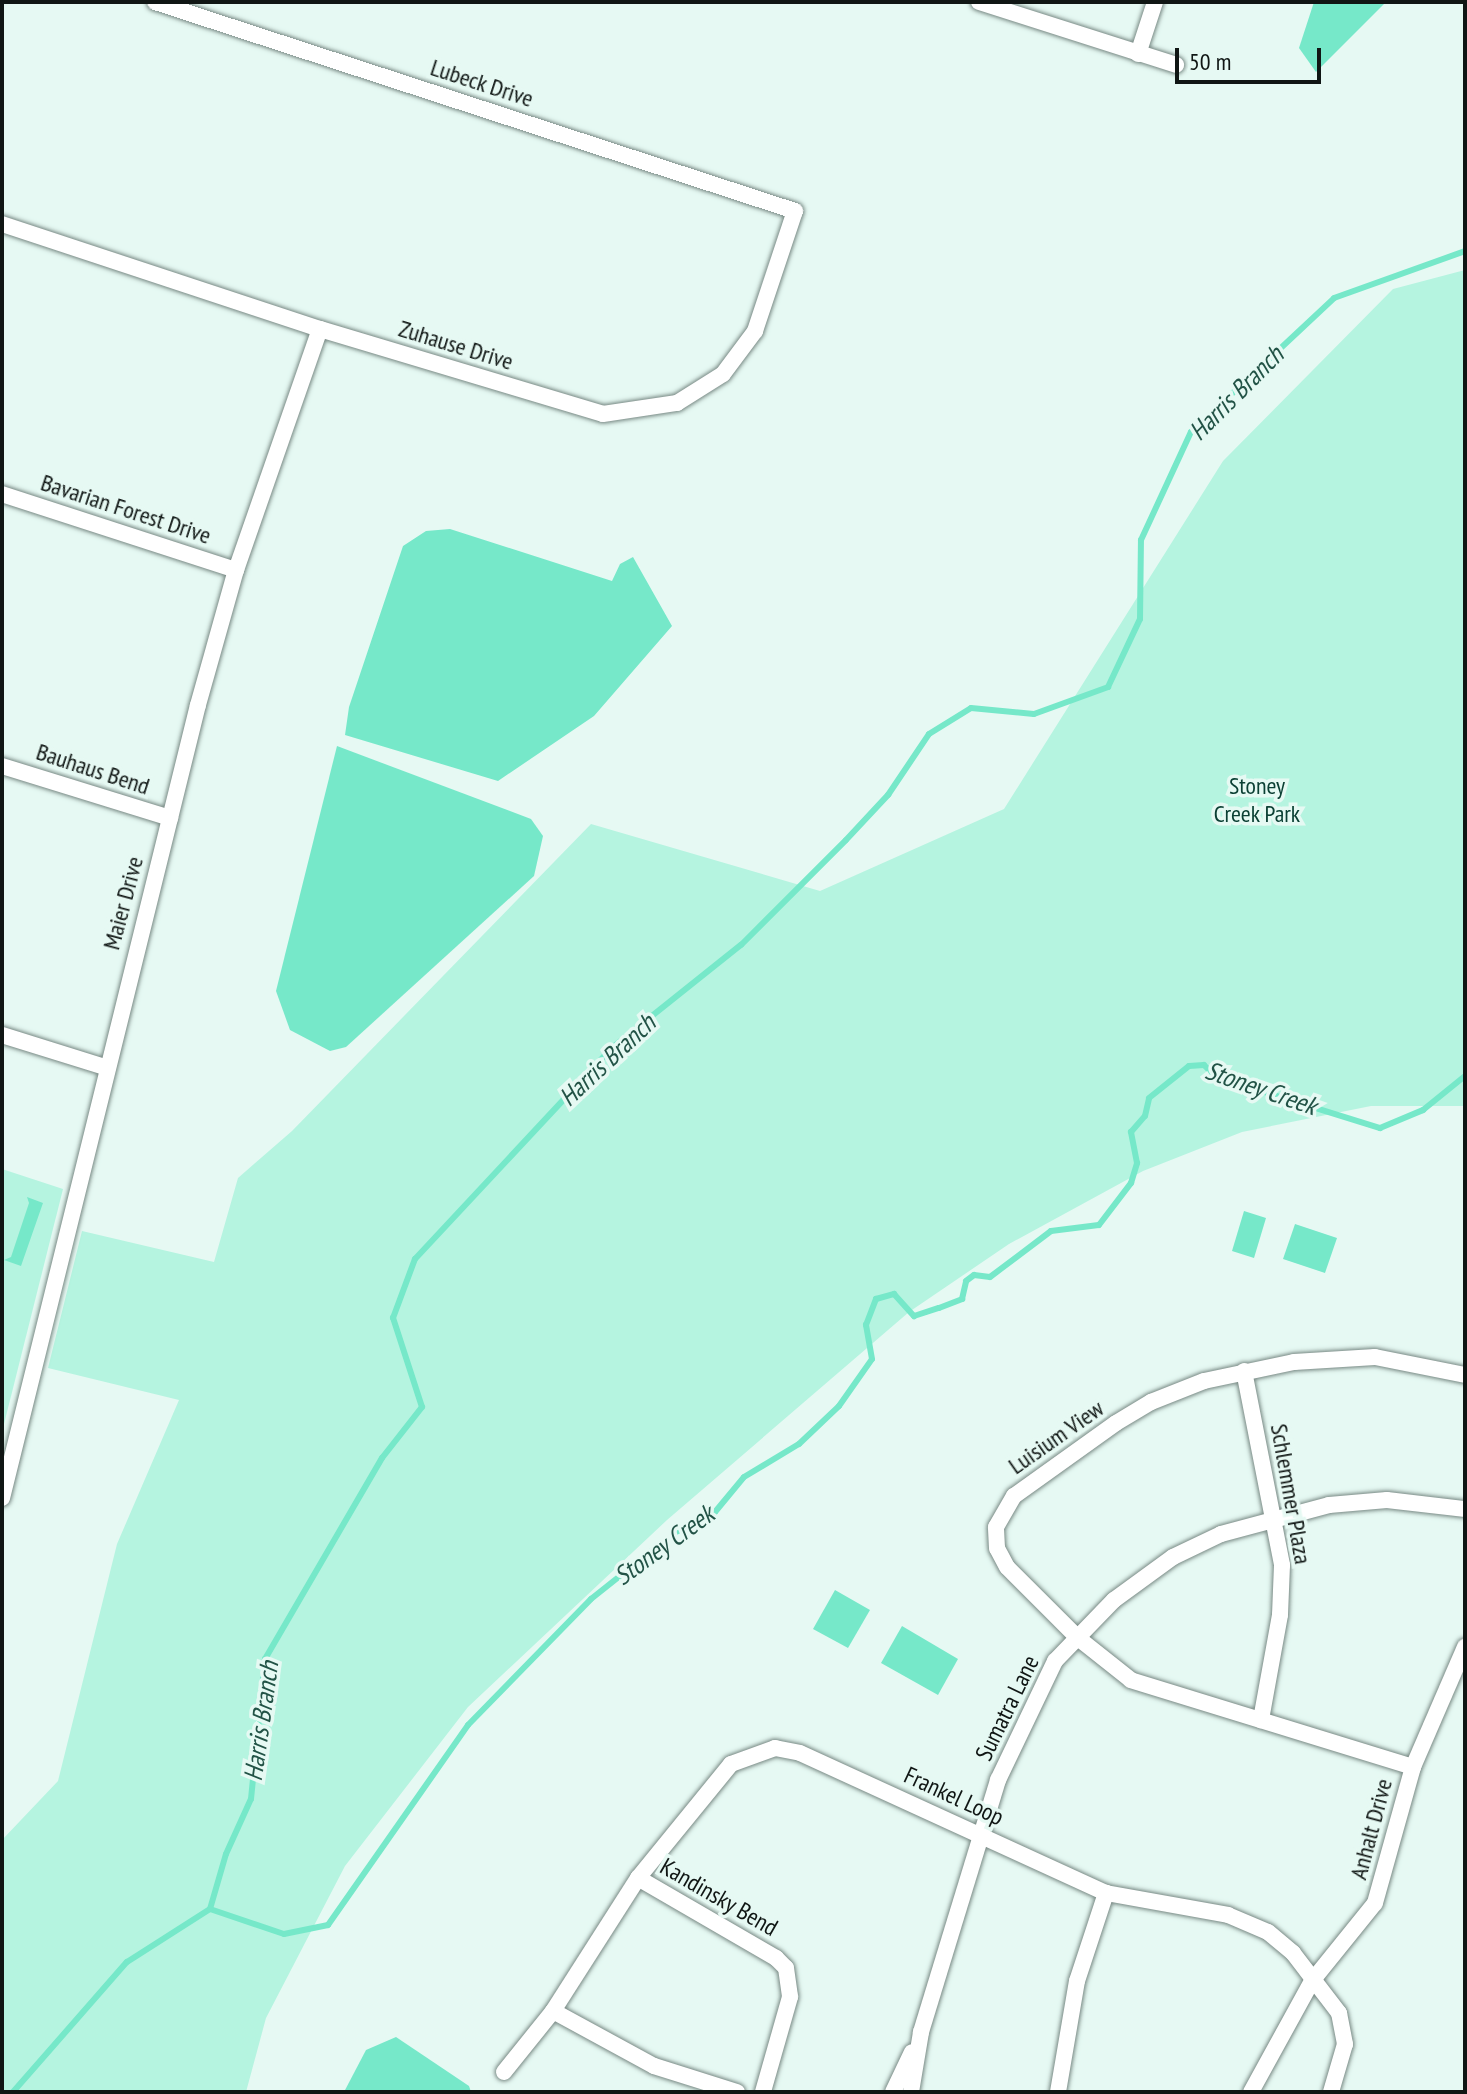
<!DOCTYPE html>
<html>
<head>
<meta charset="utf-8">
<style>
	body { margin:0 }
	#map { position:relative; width:1467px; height:2094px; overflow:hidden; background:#e6f9f3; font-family:"PT Sans Narrow",sans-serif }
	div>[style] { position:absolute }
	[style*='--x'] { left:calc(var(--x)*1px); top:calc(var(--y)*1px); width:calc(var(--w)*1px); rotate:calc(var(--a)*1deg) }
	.green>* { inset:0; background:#b5f4e0 }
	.water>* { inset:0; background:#76e8c9 }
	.stream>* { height:6px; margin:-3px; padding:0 3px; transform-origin:3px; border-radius:3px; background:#76e8c9 }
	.roads { filter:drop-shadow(0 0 2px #788984) drop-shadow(0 0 2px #788984) }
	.minor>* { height:16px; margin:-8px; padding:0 8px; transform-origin:8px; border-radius:8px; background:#fff }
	span { translate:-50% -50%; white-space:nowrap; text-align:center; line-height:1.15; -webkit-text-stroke:7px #e6f9f3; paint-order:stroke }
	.street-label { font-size:24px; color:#101614 }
	.park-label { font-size:24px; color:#0b4034 }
	.water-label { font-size:26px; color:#225346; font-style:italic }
	.frame { position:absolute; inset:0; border:4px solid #101614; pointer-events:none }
	.scale { position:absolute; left:1175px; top:48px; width:146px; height:36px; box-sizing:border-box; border:4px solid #101614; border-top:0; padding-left:10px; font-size:24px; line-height:28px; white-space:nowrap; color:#101614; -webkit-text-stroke:6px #e6f9f3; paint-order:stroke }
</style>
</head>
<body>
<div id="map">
	<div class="green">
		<div style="clip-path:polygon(1465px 270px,1465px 1106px,1371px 1106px,1242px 1132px,1143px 1171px,1009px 1244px,909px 1312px,667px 1520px,468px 1707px,345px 1866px,266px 2018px,246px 2092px,2px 2092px,2px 1840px,58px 1781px,117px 1544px,179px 1400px,48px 1368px,82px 1231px,214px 1262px,238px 1178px,292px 1131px,591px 824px,820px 891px,1004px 809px,1223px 461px,1393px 289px)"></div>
		<div style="clip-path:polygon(2px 1169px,63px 1189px,2px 1432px)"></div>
	</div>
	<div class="water">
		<div style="clip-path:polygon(1314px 2px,1386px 2px,1316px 72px,1299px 48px)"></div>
		<div style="clip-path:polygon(450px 529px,612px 581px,620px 564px,633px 557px,672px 626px,594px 716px,498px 781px,345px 735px,349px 707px,403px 546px,426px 531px)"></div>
		<div style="clip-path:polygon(337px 746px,531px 819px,543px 836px,534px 876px,346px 1047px,330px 1051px,290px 1030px,276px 991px)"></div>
		<div style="clip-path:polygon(27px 1197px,43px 1203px,21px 1266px,4px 1260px,11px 1257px,29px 1203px)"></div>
		<div style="clip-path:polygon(1244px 1211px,1266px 1218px,1254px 1258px,1232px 1251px)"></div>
		<div style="clip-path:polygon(1295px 1224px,1337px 1238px,1325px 1273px,1283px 1259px)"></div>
		<div style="clip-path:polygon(835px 1590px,870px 1610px,848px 1648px,813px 1629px)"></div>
		<div style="clip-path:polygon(902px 1626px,958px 1659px,938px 1695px,881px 1663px)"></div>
		<div style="clip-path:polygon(396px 2037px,469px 2086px,471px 2092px,344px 2092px,366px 2050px)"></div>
	</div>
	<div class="stream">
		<div style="--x:210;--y:1909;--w:78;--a:18.7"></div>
		<div style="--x:284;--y:1934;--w:45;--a:-11.6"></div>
		<div style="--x:328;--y:1925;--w:244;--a:-55"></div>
		<div style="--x:468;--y:1725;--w:176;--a:-45.7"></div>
		<div style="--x:591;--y:1599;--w:106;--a:-38.5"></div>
		<div style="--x:674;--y:1533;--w:46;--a:-27.1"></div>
		<div style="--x:715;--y:1512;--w:45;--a:-50.4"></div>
		<div style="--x:744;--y:1477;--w:64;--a:-31"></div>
		<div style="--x:799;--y:1444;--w:55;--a:-43.5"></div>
		<div style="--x:839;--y:1406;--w:57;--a:-54.9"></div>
		<div style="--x:872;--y:1359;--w:35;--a:-100"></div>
		<div style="--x:866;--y:1325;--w:28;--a:-69"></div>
		<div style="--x:876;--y:1299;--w:19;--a:-16"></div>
		<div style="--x:894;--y:1294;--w:30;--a:48"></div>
		<div style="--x:914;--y:1316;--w:26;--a:-18"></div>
		<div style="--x:939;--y:1308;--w:25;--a:-21"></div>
		<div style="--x:962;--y:1299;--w:18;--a:-77"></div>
		<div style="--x:966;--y:1281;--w:10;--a:-37"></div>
		<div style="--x:974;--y:1275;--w:16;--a:7"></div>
		<div style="--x:990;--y:1277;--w:76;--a:-37"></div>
		<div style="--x:1051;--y:1231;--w:48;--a:-7.1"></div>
		<div style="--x:1099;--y:1225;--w:53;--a:-52.7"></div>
		<div style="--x:1131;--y:1183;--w:21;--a:-73"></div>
		<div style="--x:1137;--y:1163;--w:32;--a:-101"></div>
		<div style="--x:1131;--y:1132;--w:21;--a:-49"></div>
		<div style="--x:1145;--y:1116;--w:18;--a:-77"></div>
		<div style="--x:1149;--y:1098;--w:51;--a:-38.7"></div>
		<div style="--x:1189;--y:1066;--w:15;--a:-4"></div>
		<div style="--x:1204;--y:1065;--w:17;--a:45"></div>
		<div style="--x:1216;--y:1077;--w:172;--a:17.3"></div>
		<div style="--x:1380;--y:1128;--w:47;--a:-22.7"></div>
		<div style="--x:1423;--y:1110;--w:54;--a:-39"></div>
		<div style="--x:13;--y:2092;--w:173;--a:-48.8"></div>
		<div style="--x:127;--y:1962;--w:98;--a:-32.6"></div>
		<div style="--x:210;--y:1909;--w:57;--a:-73.8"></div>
		<div style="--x:226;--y:1854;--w:60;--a:-65.6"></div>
		<div style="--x:251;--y:1799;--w:141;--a:-84.3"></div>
		<div style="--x:265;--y:1659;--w:233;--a:-59.8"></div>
		<div style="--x:382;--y:1458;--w:65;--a:-51.9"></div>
		<div style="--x:422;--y:1407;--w:94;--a:-108"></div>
		<div style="--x:393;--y:1318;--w:63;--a:-69.6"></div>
		<div style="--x:415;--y:1259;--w:290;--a:-47"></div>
		<div style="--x:613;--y:1047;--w:164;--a:-38.6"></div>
		<div style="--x:741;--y:945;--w:148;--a:-45"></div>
		<div style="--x:846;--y:840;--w:62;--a:-47"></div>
		<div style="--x:888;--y:795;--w:73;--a:-56.1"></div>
		<div style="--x:929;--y:734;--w:49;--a:-31.8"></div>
		<div style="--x:971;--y:708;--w:63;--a:5.4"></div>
		<div style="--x:1034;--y:714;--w:79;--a:-20"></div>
		<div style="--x:1108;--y:687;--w:75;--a:-64.8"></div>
		<div style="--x:1140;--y:619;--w:79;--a:-89.3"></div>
		<div style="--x:1141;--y:540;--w:119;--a:-65.2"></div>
		<div style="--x:1191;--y:432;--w:196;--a:-43.1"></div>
		<div style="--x:1334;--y:298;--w:139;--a:-19.7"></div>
	</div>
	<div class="roads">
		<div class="minor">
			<div style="--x:979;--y:2;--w:207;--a:17.7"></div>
			<div style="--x:1138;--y:54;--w:55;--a:-71.9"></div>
			<div style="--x:2;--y:224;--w:335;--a:18.3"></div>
			<div style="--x:320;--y:329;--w:295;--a:16.7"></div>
			<div style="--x:603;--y:414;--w:75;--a:-8.5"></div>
			<div style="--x:677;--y:403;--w:54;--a:-32.2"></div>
			<div style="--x:723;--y:374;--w:54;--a:-53.3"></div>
			<div style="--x:755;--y:331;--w:126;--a:-71.6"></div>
			<div style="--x:795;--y:211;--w:673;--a:-161.91"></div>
			<div style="--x:2;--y:494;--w:246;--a:18"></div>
			<div style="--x:2;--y:766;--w:176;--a:17.2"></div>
			<div style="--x:2;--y:1035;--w:108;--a:17.3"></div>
			<div style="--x:1244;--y:1371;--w:198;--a:78.9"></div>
			<div style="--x:1282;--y:1565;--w:50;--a:92.3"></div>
			<div style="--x:1280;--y:1615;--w:107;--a:100.3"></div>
			<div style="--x:2;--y:1498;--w:817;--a:-76.12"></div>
			<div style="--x:198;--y:705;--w:140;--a:-74.3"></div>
			<div style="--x:236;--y:570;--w:255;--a:-70.8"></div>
			<div style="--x:1413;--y:1767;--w:295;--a:-162.9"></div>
			<div style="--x:1131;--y:1680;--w:68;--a:-141.6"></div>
			<div style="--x:1078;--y:1638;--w:100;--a:-135"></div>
			<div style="--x:1007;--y:1567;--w:21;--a:-118"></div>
			<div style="--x:997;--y:1548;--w:21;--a:-93"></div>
			<div style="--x:996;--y:1527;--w:36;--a:-60"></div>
			<div style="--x:1014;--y:1496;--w:125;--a:-35.6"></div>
			<div style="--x:1116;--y:1423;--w:41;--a:-31"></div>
			<div style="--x:1151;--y:1402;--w:57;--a:-21.6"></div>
			<div style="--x:1204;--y:1381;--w:92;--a:-11.9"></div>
			<div style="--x:1294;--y:1362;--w:81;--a:-3.5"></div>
			<div style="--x:1375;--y:1357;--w:92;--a:11.3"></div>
			<div style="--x:638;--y:1878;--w:160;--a:30.1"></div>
			<div style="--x:776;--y:1958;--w:14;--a:45"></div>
			<div style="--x:786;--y:1968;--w:29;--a:82"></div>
			<div style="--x:790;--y:1997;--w:99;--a:105.9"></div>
			<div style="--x:553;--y:2011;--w:115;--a:28.6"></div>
			<div style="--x:654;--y:2066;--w:87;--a:17.4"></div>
			<div style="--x:504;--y:2072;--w:78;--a:-51.2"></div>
			<div style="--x:553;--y:2011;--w:158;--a:-57.4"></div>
			<div style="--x:638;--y:1878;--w:147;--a:-50.8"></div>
			<div style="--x:731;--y:1764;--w:47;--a:-20"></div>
			<div style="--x:775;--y:1748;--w:25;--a:11"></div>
			<div style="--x:800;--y:1753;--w:337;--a:24.6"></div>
			<div style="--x:1106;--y:1893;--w:124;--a:10.2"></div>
			<div style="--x:1228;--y:1915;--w:43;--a:23"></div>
			<div style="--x:1268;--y:1932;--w:33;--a:40"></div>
			<div style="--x:1293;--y:1953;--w:76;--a:52.5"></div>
			<div style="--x:1339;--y:2013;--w:32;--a:79"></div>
			<div style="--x:1345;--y:2044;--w:50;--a:106.3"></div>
			<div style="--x:893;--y:2092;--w:44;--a:-64.6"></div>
			<div style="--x:911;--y:2092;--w:61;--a:-80.5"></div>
			<div style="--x:921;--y:2032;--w:264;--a:-73"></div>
			<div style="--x:998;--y:1780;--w:132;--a:-64.4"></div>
			<div style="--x:1055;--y:1661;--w:85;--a:-46"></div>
			<div style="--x:1114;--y:1600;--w:73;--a:-36.1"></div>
			<div style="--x:1173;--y:1557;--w:53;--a:-25.6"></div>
			<div style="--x:1221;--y:1534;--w:112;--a:-15"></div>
			<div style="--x:1329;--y:1505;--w:58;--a:-4.9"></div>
			<div style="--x:1387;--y:1500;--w:79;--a:6.6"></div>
			<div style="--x:1058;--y:2092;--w:113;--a:-80.3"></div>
			<div style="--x:1077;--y:1981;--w:93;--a:-71.8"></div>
			<div style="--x:1251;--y:2092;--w:127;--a:-61.2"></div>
			<div style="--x:1312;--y:1981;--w:100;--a:-51.1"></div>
			<div style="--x:1375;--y:1903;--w:141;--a:-74.4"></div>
			<div style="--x:1413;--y:1767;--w:131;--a:-66.6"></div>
		</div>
	</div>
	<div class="street-label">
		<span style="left:482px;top:83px;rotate:18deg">Lubeck Drive</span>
		<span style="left:456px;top:345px;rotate:17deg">Zuhause Drive</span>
		<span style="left:126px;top:509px;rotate:18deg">Bavarian Forest Drive</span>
		<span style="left:93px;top:769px;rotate:18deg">Bauhaus Bend</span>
		<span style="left:123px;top:903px;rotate:-75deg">Maier Drive</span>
		<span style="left:1056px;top:1437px;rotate:-35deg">Luisium View</span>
		<span style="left:1291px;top:1494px;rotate:80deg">Schlemmer Plaza</span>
		<span style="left:1007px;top:1708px;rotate:-64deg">Sumatra Lane</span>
		<span style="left:954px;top:1796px;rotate:25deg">Frankel Loop</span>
		<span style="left:1371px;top:1829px;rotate:-75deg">Anhalt Drive</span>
		<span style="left:719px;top:1897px;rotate:30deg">Kandinsky Bend</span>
	</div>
	<div class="park-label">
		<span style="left:1257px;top:800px">Stoney<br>Creek Park</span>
	</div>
	<div class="water-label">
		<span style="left:1236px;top:393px;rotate:-45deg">Harris Branch</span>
		<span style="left:607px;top:1060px;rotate:-43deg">Harris Branch</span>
		<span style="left:1261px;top:1088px;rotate:19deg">Stoney Creek</span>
		<span style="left:664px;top:1545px;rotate:-36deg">Stoney Creek</span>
		<span style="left:261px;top:1721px;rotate:-82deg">Harris Branch</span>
	</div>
	<div class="frame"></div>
	<div class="scale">50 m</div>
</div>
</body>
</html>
